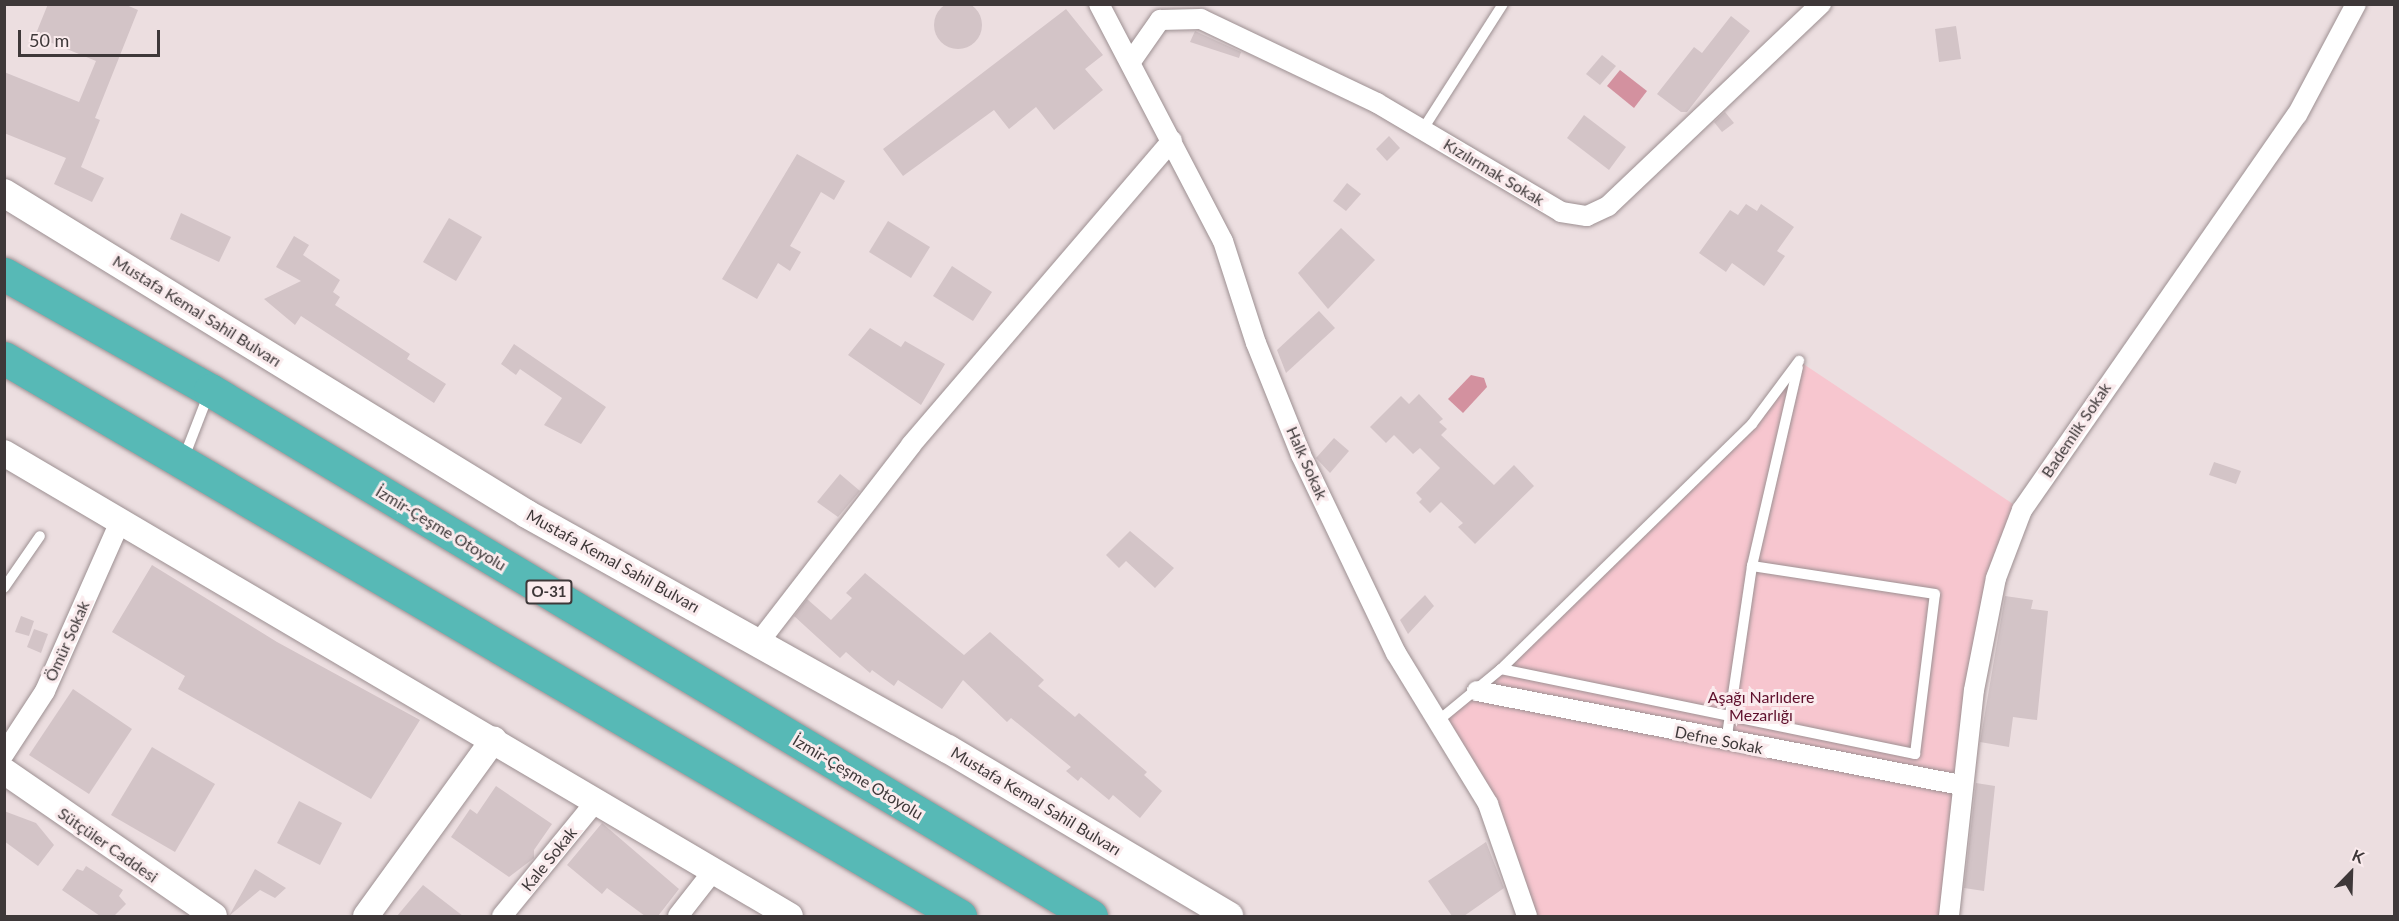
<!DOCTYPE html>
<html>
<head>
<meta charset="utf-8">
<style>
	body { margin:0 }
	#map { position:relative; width:2399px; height:921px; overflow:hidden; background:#ecdee0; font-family:Lato,sans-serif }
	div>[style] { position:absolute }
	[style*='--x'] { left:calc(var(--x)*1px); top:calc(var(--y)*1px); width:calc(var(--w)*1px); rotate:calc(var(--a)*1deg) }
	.green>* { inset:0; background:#f7c6cf }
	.water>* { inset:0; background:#d3919f }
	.building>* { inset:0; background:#d3c4c7 }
	.round { border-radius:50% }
	.roads { filter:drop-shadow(0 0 2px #9d9092) drop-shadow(0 0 2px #9d9092) }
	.service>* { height:10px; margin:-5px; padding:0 5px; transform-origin:5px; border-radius:5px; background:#fff }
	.minor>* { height:20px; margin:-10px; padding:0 10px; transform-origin:10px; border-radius:10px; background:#fff }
	.tertiary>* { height:26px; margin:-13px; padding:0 13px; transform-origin:13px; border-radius:13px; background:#fff }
	.secondary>* { height:28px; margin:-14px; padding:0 14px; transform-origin:14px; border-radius:14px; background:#fff }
	.motorway>* { height:33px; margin:-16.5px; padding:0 16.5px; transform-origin:16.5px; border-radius:16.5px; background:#57b9b6 }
	span { translate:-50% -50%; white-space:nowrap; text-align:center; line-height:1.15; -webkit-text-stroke:6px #faebed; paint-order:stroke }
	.shield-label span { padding:2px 4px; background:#faebed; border:2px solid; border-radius:4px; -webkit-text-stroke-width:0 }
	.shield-label { font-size:15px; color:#3e3839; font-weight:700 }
	.street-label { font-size:16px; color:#3e3839 }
	.park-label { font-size:16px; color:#5e0f2b }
	.frame { position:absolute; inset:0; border:6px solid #3e3839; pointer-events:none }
	.north { position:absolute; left:2321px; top:843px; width:60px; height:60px; -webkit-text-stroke:4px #faebed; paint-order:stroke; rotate:23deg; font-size:16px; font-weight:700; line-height:24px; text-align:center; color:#3e3839 }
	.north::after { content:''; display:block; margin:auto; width:21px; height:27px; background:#3e3839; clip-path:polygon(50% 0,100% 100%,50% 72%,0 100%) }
	.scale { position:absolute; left:18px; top:30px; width:142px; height:27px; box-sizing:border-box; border:3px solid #3e3839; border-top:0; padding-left:8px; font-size:18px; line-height:21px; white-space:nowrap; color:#3e3839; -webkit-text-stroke:4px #faebed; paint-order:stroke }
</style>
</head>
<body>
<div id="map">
	<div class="green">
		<div style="clip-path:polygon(1799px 361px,2022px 510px,1996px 578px,1949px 916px,1526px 916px,1488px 804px,1439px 720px,1477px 691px,1752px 424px)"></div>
	</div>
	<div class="water">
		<div style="clip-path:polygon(1620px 70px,1647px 91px,1634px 108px,1607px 86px)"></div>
		<div style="clip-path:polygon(1471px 375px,1484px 378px,1487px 387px,1463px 413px,1448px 399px)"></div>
	</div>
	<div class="building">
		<div class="round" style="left:934px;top:1px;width:48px;height:48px"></div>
		<div style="clip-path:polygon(48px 4px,124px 4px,138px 10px,95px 118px,100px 120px,81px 167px,104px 178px,92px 202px,54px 184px,66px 158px,4px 133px,4px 72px,79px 102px,96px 61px,35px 36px)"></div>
		<div style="clip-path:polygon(1066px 9px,1103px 55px,1085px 69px,1103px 90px,1054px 130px,1036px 107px,1009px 129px,994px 110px,903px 176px,883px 149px)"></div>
		<div style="clip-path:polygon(1731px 16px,1750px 31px,1687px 112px,1681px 112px,1657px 94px,1694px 47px,1702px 53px)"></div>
		<div style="clip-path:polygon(1956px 26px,1961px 59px,1939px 62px,1935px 29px)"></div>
		<div style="clip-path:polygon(1195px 31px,1241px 52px,1239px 58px,1190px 42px)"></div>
		<div style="clip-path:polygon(1602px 55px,1616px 66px,1600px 85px,1586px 74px)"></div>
		<div style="clip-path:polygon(1725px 112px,1734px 123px,1722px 132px,1714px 122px)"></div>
		<div style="clip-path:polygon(1584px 115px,1626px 147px,1609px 170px,1567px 138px)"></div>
		<div style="clip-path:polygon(1389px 136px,1400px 148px,1387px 161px,1376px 149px)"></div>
		<div style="clip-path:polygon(797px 154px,845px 181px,834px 200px,821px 192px,790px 246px,801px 252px,790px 271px,778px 263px,757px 299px,722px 279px)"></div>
		<div style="clip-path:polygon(1347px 183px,1361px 194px,1346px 211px,1333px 201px)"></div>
		<div style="clip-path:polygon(1746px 204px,1757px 211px,1761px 204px,1794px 227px,1777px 251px,1785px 256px,1764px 286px,1732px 263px,1726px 272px,1699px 253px,1730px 210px,1738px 215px)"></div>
		<div style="clip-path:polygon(181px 213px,231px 237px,219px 262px,170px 239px)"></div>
		<div style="clip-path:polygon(449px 218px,482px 237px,456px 281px,423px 262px)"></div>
		<div style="clip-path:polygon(888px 221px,930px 247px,911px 278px,869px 252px)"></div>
		<div style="clip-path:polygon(1341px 228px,1375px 260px,1328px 309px,1298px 273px)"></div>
		<div style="clip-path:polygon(294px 236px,309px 245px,303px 255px,340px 280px,333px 292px,340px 297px,335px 305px,410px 354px,407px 359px,446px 384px,434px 403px,301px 316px,295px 325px,264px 299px,301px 281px,276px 267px)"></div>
		<div style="clip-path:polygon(952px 266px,992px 292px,973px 321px,933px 296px)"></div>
		<div style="clip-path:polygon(1319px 311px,1335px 328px,1286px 373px,1277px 350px)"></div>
		<div style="clip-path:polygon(870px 328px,901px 347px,905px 341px,945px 364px,921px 405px,848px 355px)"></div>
		<div style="clip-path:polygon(514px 344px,606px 407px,581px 444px,544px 425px,562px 398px,520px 369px,516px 375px,501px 364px)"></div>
		<div style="clip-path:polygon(1419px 394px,1443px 419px,1439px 422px,1447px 429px,1441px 435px,1494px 485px,1514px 465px,1534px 486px,1475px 544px,1458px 527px,1463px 523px,1441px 502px,1430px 513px,1419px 502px,1422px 499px,1416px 493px,1440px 468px,1420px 448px,1413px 454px,1394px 435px,1386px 443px,1370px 427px,1401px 396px,1409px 404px)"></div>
		<div style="clip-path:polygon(1334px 438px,1349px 451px,1330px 473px,1316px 458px)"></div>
		<div style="clip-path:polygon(2214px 462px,2241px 471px,2236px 484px,2209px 475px)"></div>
		<div style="clip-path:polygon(840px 474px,860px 491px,838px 517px,817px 502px)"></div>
		<div style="clip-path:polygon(1130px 531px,1174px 568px,1155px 588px,1126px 561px,1119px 568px,1106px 555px)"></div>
		<div style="clip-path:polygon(152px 565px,277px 642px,420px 720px,371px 799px,178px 689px,185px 676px,112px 632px)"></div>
		<div style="clip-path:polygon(865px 573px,964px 655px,990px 632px,1044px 680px,1038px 686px,1075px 717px,1079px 713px,1147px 772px,1144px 775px,1162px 791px,1140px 818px,1113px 795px,1109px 800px,1081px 777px,1078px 781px,1066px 771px,1071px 767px,1011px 718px,1007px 722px,963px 680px,942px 709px,898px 680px,894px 686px,872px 670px,870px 673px,846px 652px,840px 658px,794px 616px,807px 599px,831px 620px,852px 598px,846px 593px)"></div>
		<div style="clip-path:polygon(1425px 595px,1434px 606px,1408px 634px,1400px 620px)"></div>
		<div style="clip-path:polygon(2005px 596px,2033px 600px,2031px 609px,2048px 611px,2037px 720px,2013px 717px,2009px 747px,1980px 742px)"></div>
		<div style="clip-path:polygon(21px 616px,34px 621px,29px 636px,15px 632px)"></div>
		<div style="clip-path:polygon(34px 629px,48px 634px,41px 653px,27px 647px)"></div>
		<div style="clip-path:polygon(73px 689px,132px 729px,89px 794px,29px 755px)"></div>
		<div style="clip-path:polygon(152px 747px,215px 784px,175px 852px,111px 815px)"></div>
		<div style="clip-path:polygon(1976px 783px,1995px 786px,1984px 891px,1964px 888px)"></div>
		<div style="clip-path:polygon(496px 786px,552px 824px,534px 850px,534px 858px,509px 877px,451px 837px,470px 809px,477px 814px)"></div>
		<div style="clip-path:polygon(299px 801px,342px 823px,320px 865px,277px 843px)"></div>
		<div style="clip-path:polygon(4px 811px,36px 823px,54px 845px,38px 866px,4px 841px)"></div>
		<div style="clip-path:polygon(602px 823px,679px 889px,658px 916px,645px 916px,607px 888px,602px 894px,567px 865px)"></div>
		<div style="clip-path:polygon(1486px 842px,1504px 888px,1464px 916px,1452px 916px,1428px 881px)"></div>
		<div style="clip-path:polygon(86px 866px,123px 890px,119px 896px,126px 904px,114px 916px,100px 916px,62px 890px,77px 869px,83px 871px)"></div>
		<div style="clip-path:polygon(255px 869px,286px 888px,275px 898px,260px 890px,229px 916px)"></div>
		<div style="clip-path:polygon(423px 885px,463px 916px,397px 916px)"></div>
	</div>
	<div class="roads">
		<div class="service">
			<div style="--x:1423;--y:129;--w:148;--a:-57.4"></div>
			<div style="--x:183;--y:460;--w:72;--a:-68.8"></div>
			<div style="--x:4;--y:588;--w:63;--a:-55.3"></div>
			<div style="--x:1501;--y:669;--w:423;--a:11.6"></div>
			<div style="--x:1915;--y:754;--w:161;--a:-82.9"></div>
			<div style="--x:1935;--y:594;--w:185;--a:-171.3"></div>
			<div style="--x:1439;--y:720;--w:80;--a:-39.4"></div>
			<div style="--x:1501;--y:669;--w:351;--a:-44.3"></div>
			<div style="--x:1752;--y:424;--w:79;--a:-53.3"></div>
			<div style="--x:1726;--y:742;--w:178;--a:-81.6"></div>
			<div style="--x:1752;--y:566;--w:204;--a:-77"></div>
		</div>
		<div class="minor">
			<div style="--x:1099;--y:4;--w:267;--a:62.4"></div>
			<div style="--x:1223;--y:241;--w:107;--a:72.1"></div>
			<div style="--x:1256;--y:343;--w:121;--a:68.1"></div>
			<div style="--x:1301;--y:455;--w:220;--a:64.4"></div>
			<div style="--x:1396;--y:653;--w:177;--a:58.6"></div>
			<div style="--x:1488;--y:804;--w:119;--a:70.8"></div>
			<div style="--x:1132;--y:60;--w:49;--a:-55"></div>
			<div style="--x:1160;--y:20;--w:41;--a:-1.4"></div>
			<div style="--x:1201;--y:19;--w:195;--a:25.5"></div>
			<div style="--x:1377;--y:103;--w:214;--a:30.6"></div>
			<div style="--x:1561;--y:212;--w:26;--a:9"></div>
			<div style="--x:1587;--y:216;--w:23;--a:-25"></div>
			<div style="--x:1608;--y:206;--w:294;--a:-43.5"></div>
			<div style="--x:759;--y:642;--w:249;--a:-52.3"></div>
			<div style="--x:911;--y:445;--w:401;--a:-49.4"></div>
			<div style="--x:1477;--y:691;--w:493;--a:11"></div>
			<div style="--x:4;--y:754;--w:75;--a:-56.9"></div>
			<div style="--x:45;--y:691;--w:185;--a:-66.1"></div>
			<div style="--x:502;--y:916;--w:149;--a:-50.7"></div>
			<div style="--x:678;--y:916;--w:58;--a:-52"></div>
			<div style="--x:1949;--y:916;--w:227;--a:-83.7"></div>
			<div style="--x:1974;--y:690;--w:114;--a:-78.9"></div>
			<div style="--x:1996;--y:578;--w:73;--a:-69.1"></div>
			<div style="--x:2022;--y:510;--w:481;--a:-55.2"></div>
			<div style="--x:2297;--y:115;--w:126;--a:-62"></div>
		</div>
		<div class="tertiary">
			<div style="--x:4;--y:453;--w:912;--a:30.5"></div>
			<div style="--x:4;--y:771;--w:255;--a:34.6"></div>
			<div style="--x:366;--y:916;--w:218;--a:-54.1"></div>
		</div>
		<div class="secondary">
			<div style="--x:4;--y:193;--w:614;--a:31.54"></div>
			<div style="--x:527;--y:514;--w:482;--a:29.2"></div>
			<div style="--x:948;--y:749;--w:327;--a:30.7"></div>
		</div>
		<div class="motorway">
			<div style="--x:4;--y:274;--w:236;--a:29.4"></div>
			<div style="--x:210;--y:390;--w:1026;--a:30.84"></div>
			<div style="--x:4;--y:358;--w:1107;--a:30.27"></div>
		</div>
	</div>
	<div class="shield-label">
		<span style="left:549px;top:592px">O-31</span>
	</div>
	<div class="street-label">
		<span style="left:1494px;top:172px;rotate:31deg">Kızılırmak Sokak</span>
		<span style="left:197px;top:311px;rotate:32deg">Mustafa Kemal Sahil Bulvarı</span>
		<span style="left:2076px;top:430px;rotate:-56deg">Bademlik Sokak</span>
		<span style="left:1307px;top:463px;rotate:66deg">Halk Sokak</span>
		<span style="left:441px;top:528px;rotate:31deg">İzmir-Çeşme Otoyolu</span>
		<span style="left:613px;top:561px;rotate:29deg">Mustafa Kemal Sahil Bulvarı</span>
		<span style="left:67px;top:641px;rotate:-66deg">Ömür Sokak</span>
		<span style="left:1719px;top:740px;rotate:11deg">Defne Sokak</span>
		<span style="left:858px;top:777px;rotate:31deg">İzmir-Çeşme Otoyolu</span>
		<span style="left:1036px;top:801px;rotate:31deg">Mustafa Kemal Sahil Bulvarı</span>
		<span style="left:108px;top:845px;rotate:35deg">Sütçüler Caddesi</span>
		<span style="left:549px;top:859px;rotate:-51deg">Kale Sokak</span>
	</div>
	<div class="park-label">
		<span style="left:1761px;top:706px">Aşağı Narlıdere<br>Mezarlığı</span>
	</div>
	<div class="frame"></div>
	<div class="north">K</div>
	<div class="scale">50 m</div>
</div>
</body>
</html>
